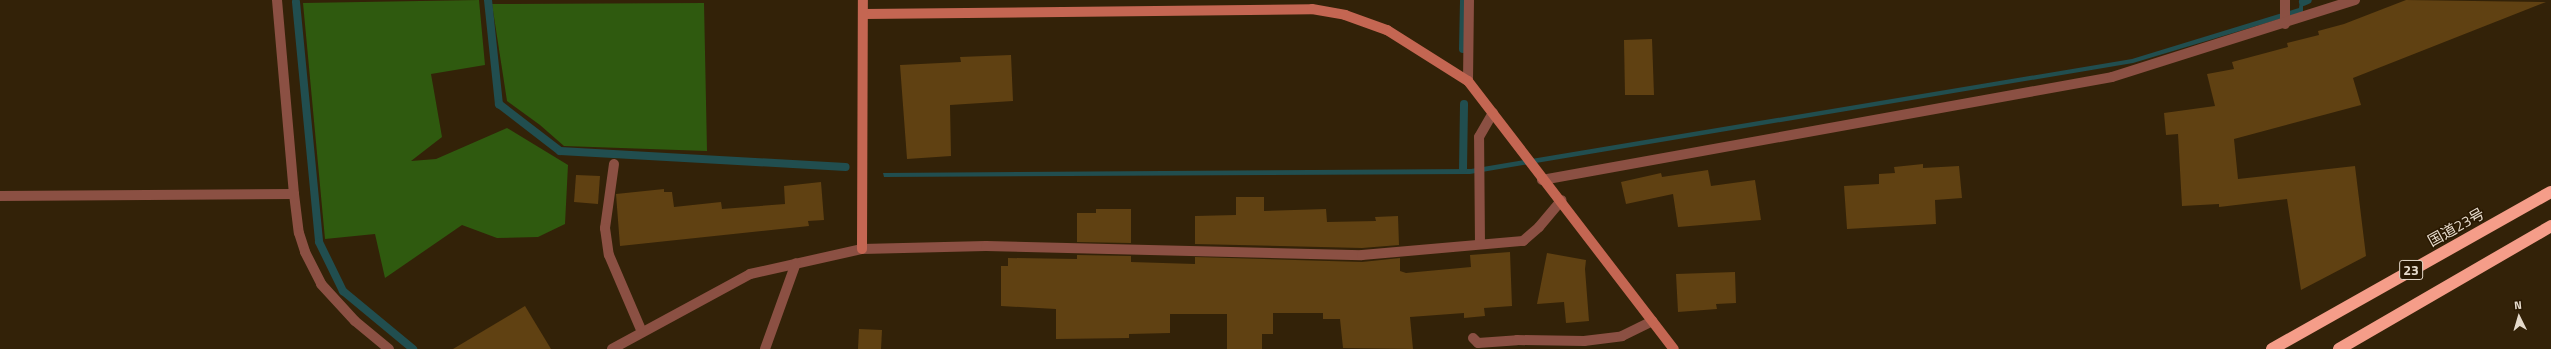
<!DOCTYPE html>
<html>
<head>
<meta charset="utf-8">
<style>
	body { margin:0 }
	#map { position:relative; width:2551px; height:349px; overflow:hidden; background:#332208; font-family:"Titillium Web","Noto Sans JP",sans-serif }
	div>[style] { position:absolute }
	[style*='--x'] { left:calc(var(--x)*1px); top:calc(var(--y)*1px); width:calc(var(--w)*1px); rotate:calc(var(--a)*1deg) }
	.green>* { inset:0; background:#2f5a0f }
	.water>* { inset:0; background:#214e4f }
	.stream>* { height:8px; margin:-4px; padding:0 4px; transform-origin:4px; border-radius:4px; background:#214e4f }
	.building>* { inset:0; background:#604112 }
	.lane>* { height:10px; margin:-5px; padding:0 5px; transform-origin:5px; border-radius:5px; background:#8b5043 }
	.street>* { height:10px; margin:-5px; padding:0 5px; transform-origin:5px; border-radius:5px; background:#8b5043 }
	.secondary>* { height:10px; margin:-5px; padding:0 5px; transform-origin:5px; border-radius:5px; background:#c46652 }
	.highway>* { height:12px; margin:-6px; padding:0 6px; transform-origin:6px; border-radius:6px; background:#f59d89 }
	span { translate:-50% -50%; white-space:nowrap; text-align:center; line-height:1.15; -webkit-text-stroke:3px #291801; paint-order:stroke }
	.shield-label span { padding:1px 3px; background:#291801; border:1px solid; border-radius:3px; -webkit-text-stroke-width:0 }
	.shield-label { font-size:14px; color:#e6dbcc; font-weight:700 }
	.street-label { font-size:15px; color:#e6dbcc }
	.north { position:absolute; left:2499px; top:297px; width:40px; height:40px; -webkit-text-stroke:3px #291801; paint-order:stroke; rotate:355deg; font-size:11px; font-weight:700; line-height:16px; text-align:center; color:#e6dbcc }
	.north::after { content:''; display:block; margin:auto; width:14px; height:18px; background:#e6dbcc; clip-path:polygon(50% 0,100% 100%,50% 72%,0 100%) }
</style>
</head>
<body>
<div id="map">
	<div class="green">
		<div style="clip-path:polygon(479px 0,485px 65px,431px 74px,442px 137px,411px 161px,436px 159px,507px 128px,568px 165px,565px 224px,538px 237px,497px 238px,462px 225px,385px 278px,375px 234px,325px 239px,303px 3px)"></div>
		<div style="clip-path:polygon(704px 3px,707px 151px,564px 146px,540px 125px,507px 101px,492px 4px)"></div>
	</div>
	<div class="water">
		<div style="clip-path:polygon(2300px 0,2303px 0,2303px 12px,2133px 63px,1470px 174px,884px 177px,883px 173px,1471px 169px,2132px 59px,2299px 8px)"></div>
	</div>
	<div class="stream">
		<div style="--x:488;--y:0;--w:105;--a:84"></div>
		<div style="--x:499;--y:104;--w:77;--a:37.6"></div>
		<div style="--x:560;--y:151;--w:286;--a:3.2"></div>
		<div style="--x:296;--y:2;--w:241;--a:84.5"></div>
		<div style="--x:319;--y:242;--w:55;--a:63.9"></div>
		<div style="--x:343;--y:291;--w:91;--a:39.6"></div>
		<div style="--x:2303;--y:2;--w:5;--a:-22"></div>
		<div style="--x:1463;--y:49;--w:49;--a:-88.8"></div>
		<div style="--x:1463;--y:169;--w:65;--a:-89.1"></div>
	</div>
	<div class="building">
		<div style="clip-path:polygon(2406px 0,2546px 2px,2353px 78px,2361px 105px,2234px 139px,2238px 179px,2355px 166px,2366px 256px,2301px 290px,2287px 199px,2219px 207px,2219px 204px,2182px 206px,2178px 134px,2166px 135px,2164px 113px,2215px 106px,2207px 74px,2234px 69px,2232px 62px,2288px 47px,2287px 43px,2319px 35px,2318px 31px,2344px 24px)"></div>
		<div style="clip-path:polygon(1652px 39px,1654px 95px,1625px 95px,1624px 40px)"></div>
		<div style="clip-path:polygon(1011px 55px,1013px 101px,950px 105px,951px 156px,907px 159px,900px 65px,961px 62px,960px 57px)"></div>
		<div style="clip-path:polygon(1923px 164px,1923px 168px,1959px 166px,1962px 198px,1935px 200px,1936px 224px,1847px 229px,1844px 186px,1879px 184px,1879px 174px,1895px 173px,1894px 167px)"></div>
		<div style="clip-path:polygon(1708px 170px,1711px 186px,1755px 180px,1761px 220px,1678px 227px,1673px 194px,1626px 204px,1621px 182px,1661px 173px,1662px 177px)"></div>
		<div style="clip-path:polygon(576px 175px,600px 176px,598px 204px,574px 202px)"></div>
		<div style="clip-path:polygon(821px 182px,824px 220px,808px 221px,809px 226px,620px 246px,616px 194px,664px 189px,664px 192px,672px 192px,674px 207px,721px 202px,722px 209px,785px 204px,784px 186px)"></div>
		<div style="clip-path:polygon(1236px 197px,1264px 197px,1264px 211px,1326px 209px,1327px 222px,1376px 221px,1375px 217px,1398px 216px,1399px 245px,1362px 248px,1195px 244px,1195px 216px,1236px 215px)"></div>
		<div style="clip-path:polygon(1096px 209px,1131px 209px,1131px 243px,1077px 242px,1077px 213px,1096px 213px)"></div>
		<div style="clip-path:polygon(1510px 252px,1512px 306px,1484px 308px,1485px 316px,1464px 318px,1464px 313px,1410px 317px,1413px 349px,1343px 348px,1340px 319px,1323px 319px,1323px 313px,1273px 313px,1273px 334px,1262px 334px,1262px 349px,1227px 349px,1227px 314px,1170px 314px,1170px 333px,1129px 334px,1129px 338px,1056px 339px,1056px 309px,1001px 306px,1001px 266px,1008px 266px,1008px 258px,1077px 259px,1077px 255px,1131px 256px,1131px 262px,1195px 264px,1195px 257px,1362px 262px,1400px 258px,1400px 271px,1406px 273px,1471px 267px,1470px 255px)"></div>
		<div style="clip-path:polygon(1547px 253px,1586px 260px,1585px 269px,1589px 321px,1566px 323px,1564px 302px,1537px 304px)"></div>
		<div style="clip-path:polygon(1735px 272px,1736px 303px,1716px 304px,1717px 309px,1678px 312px,1676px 274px)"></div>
		<div style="clip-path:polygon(525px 306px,551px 349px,453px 349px)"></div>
		<div style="clip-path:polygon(859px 329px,882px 330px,881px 349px,858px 349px)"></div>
	</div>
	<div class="lane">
		<div style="--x:614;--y:164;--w:65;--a:98"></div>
		<div style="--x:605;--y:228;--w:27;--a:82"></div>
		<div style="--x:609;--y:255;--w:84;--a:66.8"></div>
		<div style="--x:1473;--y:338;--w:7;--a:45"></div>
		<div style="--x:1478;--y:343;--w:39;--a:-4"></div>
		<div style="--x:1517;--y:340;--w:67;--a:0.9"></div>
		<div style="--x:1584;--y:341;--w:38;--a:-7"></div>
		<div style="--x:1622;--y:336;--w:34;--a:-26"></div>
	</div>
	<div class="street">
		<div style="--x:277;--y:0;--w:195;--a:85"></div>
		<div style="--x:294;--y:194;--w:39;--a:83"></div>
		<div style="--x:299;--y:233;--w:20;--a:72"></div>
		<div style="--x:305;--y:252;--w:36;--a:63"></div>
		<div style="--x:321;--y:284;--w:50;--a:47.4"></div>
		<div style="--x:355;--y:321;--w:44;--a:39.5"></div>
		<div style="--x:2285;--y:0;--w:24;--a:90"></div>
		<div style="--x:1468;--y:81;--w:81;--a:-89.3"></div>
		<div style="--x:1542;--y:180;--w:579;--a:-10.24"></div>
		<div style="--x:2112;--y:77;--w:255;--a:-17.6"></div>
		<div style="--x:0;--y:196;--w:294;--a:-0.4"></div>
		<div style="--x:1480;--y:244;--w:107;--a:-90.5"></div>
		<div style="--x:1479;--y:137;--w:28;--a:-60"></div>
		<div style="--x:612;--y:349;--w:157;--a:-28.5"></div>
		<div style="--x:750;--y:274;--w:115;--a:-12.6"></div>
		<div style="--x:862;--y:249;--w:124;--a:-1.4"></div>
		<div style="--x:986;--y:246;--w:376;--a:1.4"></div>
		<div style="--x:1362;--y:255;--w:162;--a:-5"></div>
		<div style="--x:1523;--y:241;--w:21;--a:-41"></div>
		<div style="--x:1539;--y:227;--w:35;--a:-50"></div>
		<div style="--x:765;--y:349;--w:91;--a:-70.2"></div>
	</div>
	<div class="secondary">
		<div style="--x:864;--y:14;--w:448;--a:-0.6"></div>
		<div style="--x:1312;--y:9;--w:34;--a:10"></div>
		<div style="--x:1345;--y:15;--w:45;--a:19.7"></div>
		<div style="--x:1387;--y:30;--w:96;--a:32.2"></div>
		<div style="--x:1468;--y:81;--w:338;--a:52.5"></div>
		<div style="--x:862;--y:249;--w:249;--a:-89.8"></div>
	</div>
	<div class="highway">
		<div style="--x:2272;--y:349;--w:320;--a:-29.4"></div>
		<div style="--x:2339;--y:349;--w:245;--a:-30.1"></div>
	</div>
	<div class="shield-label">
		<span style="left:2411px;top:270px">23</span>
	</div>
	<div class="street-label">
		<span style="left:2456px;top:227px;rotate:-29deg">国道23号</span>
	</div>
	<div class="north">N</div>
</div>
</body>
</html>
